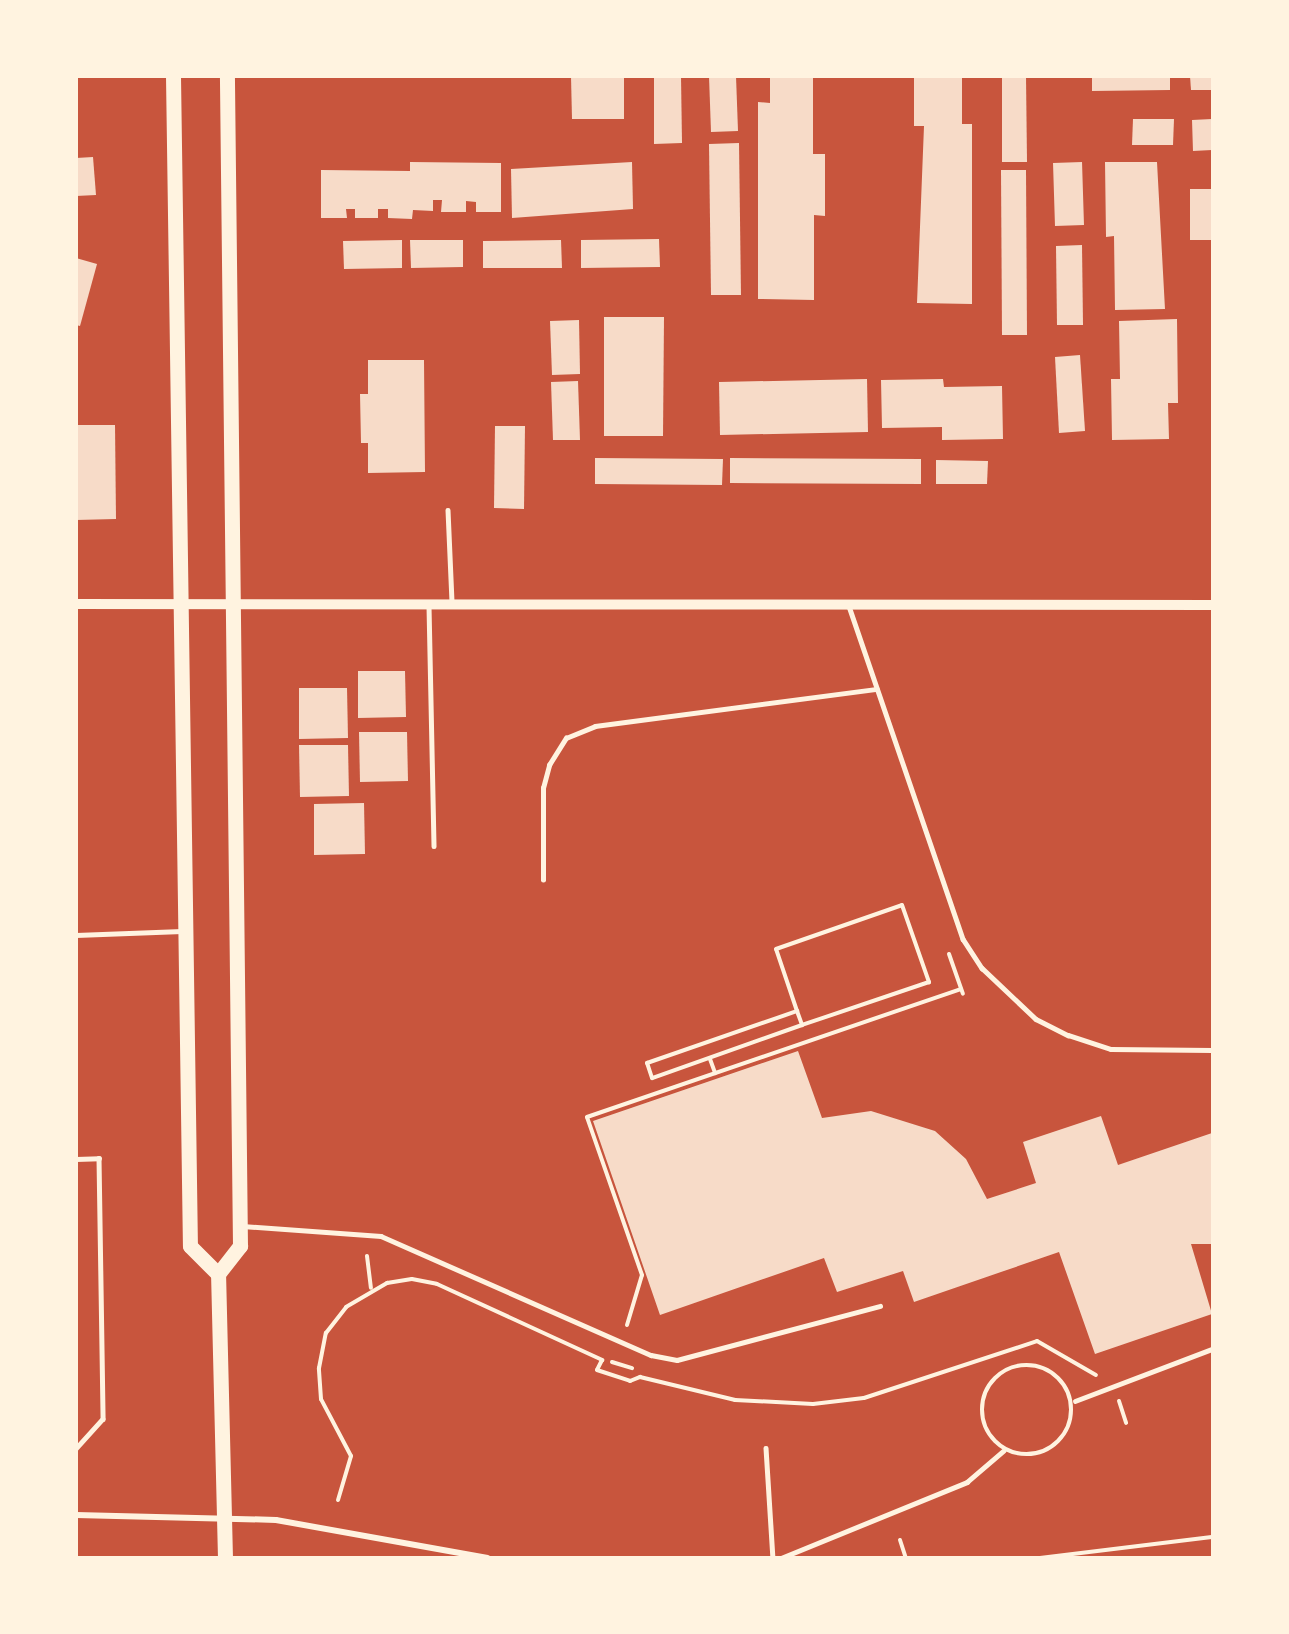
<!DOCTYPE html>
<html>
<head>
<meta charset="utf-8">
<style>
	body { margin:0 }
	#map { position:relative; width:1289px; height:1634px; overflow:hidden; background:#c8553d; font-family:"Roboto Condensed",sans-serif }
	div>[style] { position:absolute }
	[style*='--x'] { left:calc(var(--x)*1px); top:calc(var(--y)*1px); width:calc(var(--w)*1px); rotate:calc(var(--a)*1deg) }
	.building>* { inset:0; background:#f7dbc8 }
	.path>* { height:4px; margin:-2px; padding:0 2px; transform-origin:2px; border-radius:2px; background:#fff3e0 }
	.service>* { height:4.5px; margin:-2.25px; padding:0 2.25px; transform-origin:2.25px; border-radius:2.25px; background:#fff3e0 }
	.service>.ring { margin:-2.25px; padding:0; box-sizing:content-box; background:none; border:4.5px solid #fff3e0; border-radius:50% }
	.minor>* { height:6px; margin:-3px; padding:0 3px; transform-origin:3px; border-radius:3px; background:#fff3e0 }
	.tertiary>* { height:10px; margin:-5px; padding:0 5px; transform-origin:5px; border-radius:5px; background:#fff3e0 }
	.primary>* { height:15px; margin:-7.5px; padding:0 7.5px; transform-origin:7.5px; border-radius:7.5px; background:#fff3e0 }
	span { translate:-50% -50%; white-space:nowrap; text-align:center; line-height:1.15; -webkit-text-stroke:4.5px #fff3e0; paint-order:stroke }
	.frame { position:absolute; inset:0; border:78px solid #fff3e0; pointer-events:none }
</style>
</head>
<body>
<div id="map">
	<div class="building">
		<div style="clip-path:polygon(571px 76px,624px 76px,624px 119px,572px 119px)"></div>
		<div style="clip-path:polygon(654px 76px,681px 76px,682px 143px,654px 144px)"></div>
		<div style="clip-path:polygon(709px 76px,736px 76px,738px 131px,711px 132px)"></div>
		<div style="clip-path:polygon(770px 76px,813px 76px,813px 154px,825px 154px,825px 216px,814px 215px,814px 300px,758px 299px,758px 102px,770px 103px)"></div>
		<div style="clip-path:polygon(914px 76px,962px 76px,962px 124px,972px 124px,972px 304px,917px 303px,924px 126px,914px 126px)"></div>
		<div style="clip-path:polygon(1002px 76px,1026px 76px,1027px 162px,1002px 162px)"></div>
		<div style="clip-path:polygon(1092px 76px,1170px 76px,1170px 90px,1092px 91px)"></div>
		<div style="clip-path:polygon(1190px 76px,1212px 76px,1212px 90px,1191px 90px)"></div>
		<div style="clip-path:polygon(1133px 119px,1174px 119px,1173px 145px,1132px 145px)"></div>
		<div style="clip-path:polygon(1212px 119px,1212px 150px,1193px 151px,1192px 120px)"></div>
		<div style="clip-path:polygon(739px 143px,741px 295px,711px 295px,709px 144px)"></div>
		<div style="clip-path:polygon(93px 157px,96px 195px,76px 196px,76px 158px)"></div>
		<div style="clip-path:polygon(410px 162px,501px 163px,501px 212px,476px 212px,476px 202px,466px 201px,466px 212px,441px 212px,442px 200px,433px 200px,433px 211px,413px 210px,412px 219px,388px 218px,388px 209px,378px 209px,378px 218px,355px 218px,355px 209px,346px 209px,347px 218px,321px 218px,321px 170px,410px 171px)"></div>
		<div style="clip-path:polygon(632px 162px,633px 209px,512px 218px,511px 169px)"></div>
		<div style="clip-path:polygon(1082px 162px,1084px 225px,1055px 226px,1053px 163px)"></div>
		<div style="clip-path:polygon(1105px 162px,1157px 162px,1165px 309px,1115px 310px,1114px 236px,1106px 237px)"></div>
		<div style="clip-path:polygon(1001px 170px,1026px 170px,1027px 335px,1002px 335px)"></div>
		<div style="clip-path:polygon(1190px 189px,1212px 189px,1212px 240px,1190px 240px)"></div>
		<div style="clip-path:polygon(659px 239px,660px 267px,581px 268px,581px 240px)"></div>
		<div style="clip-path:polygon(402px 240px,402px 268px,344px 269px,343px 241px)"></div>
		<div style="clip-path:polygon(410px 240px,463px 240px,463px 267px,411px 268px)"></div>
		<div style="clip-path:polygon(561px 240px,562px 268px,483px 268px,483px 241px)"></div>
		<div style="clip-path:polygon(1082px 245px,1083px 325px,1057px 325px,1056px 246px)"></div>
		<div style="clip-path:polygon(76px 258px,97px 264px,80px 326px,76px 325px)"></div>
		<div style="clip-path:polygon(604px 317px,664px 317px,663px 436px,604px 436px)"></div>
		<div style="clip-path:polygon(1177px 319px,1178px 403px,1168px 403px,1169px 439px,1112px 440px,1111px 379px,1120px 379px,1119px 321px)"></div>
		<div style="clip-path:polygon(579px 320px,580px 374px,552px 375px,550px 321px)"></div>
		<div style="clip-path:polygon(1080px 355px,1085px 431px,1059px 433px,1055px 357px)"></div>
		<div style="clip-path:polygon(368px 360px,424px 360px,425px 472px,368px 473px,368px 443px,361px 443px,360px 394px,368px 394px)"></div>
		<div style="clip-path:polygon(867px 379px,868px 432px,720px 435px,719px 382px)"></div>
		<div style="clip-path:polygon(943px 379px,944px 387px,1002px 386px,1003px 439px,942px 440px,942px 427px,882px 428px,881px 380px)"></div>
		<div style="clip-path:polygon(578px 381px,580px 440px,553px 440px,551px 382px)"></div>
		<div style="clip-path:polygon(76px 425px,115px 425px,116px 519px,76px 520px)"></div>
		<div style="clip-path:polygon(495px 426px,525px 426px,524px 509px,494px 508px)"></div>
		<div style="clip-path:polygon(595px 458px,723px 459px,722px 485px,595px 484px)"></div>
		<div style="clip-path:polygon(730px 458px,921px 459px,921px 484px,730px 483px)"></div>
		<div style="clip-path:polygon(936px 460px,988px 461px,987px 484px,936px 484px)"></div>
		<div style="clip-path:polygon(358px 671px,405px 671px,406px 717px,358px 718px)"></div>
		<div style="clip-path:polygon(299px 688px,347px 688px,348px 738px,299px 739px)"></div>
		<div style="clip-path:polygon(359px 732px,407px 732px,408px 781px,360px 782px)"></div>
		<div style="clip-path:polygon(299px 745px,348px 745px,349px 796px,300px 797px)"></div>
		<div style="clip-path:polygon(364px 803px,365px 854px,314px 855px,314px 804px)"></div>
		<div style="clip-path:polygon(798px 1051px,822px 1118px,871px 1111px,935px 1131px,966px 1159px,987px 1199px,1036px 1183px,1023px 1142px,1101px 1116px,1118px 1165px,1212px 1133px,1212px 1244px,1191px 1244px,1212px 1314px,1095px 1354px,1059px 1252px,914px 1302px,903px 1271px,837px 1292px,824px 1258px,660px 1315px,593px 1121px)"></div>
	</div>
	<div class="path">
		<div style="--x:949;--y:954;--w:42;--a:70.7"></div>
		<div style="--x:797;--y:1011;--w:65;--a:-108.7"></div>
		<div style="--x:776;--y:949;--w:133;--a:-19.2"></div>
		<div style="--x:902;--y:905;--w:82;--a:70.7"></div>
		<div style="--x:929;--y:982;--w:134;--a:161.3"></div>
		<div style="--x:797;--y:1011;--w:15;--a:70"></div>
		<div style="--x:802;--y:1025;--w:159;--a:160.5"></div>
		<div style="--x:652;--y:1078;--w:16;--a:-108"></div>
		<div style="--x:647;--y:1063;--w:159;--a:-19.1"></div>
		<div style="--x:710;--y:1059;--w:15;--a:70"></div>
		<div style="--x:367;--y:1256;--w:32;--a:83"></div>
		<div style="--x:627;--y:1325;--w:52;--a:-73.3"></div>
		<div style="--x:642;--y:1275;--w:167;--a:-109.2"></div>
		<div style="--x:587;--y:1117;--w:395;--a:-18.9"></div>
		<div style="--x:612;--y:1362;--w:21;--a:17"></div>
		<div style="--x:1119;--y:1401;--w:23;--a:72"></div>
		<div style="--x:338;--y:1500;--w:46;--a:-73.5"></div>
		<div style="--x:351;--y:1456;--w:64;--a:-117.8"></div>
		<div style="--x:321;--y:1399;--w:31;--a:-94"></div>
		<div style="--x:319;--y:1368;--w:36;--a:-79"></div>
		<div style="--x:326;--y:1333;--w:33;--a:-52"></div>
		<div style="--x:346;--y:1307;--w:48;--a:-30.3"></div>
		<div style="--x:387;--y:1283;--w:25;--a:-9"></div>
		<div style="--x:412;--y:1279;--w:25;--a:11"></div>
		<div style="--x:437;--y:1284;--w:182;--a:24.7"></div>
		<div style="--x:602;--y:1360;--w:11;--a:117"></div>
		<div style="--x:597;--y:1370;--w:35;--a:18"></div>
		<div style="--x:630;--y:1381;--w:11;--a:-22"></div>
		<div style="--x:640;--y:1377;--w:98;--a:13.6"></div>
		<div style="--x:735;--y:1400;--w:78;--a:2.9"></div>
		<div style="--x:813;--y:1404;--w:51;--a:-6.7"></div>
		<div style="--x:864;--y:1398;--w:182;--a:-18.2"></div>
		<div style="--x:1037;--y:1341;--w:68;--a:30"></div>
		<div style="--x:900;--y:1540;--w:19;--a:72"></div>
		<div style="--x:1040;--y:1558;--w:173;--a:-7"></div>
	</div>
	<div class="service">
		<div style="--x:448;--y:510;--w:93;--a:87.5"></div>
		<div style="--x:429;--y:606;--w:240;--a:88.8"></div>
		<div style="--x:849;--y:606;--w:352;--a:71.1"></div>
		<div style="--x:963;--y:939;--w:35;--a:57"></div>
		<div style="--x:982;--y:968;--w:74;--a:43.4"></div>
		<div style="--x:1036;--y:1019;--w:36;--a:27"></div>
		<div style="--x:1068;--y:1035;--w:45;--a:18"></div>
		<div style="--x:1111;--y:1049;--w:101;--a:0.6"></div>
		<div style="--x:543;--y:880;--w:92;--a:-90"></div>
		<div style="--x:543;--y:788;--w:24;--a:-75"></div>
		<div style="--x:549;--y:765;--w:32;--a:-58"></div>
		<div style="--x:566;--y:738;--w:31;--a:-22"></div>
		<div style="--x:595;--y:726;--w:284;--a:-7.5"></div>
		<div style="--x:76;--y:935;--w:106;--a:-2.2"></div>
		<div style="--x:76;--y:1159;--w:23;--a:-2"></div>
		<div style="--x:99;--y:1158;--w:261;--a:89.1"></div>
		<div style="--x:103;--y:1419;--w:40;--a:132"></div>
		<div style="--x:242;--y:1226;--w:139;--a:4.1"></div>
		<div style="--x:381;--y:1236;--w:295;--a:23.8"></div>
		<div style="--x:651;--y:1355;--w:26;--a:11"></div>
		<div style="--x:677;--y:1360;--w:210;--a:-14.9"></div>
		<div class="ring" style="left:982px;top:1365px;width:85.5px;height:85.5px"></div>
		<div style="--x:1075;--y:1401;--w:147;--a:-20.8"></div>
		<div style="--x:766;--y:1448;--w:110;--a:86.4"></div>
		<div style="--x:781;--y:1558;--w:201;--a:-22.2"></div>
		<div style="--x:967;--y:1482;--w:48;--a:-40.7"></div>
	</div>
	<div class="minor">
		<div style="--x:76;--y:1515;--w:200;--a:1.4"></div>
		<div style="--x:276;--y:1520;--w:215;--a:10.2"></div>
	</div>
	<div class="tertiary">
		<div style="--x:76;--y:604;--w:1136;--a:0.05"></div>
	</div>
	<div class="primary">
		<div style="--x:173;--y:76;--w:1170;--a:89.17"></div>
		<div style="--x:190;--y:1246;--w:40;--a:45"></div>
		<div style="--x:225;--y:1558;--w:284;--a:-91.4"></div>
		<div style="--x:218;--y:1274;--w:36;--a:-52"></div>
		<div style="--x:240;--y:1246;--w:1170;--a:-90.64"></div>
	</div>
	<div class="frame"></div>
</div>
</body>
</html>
